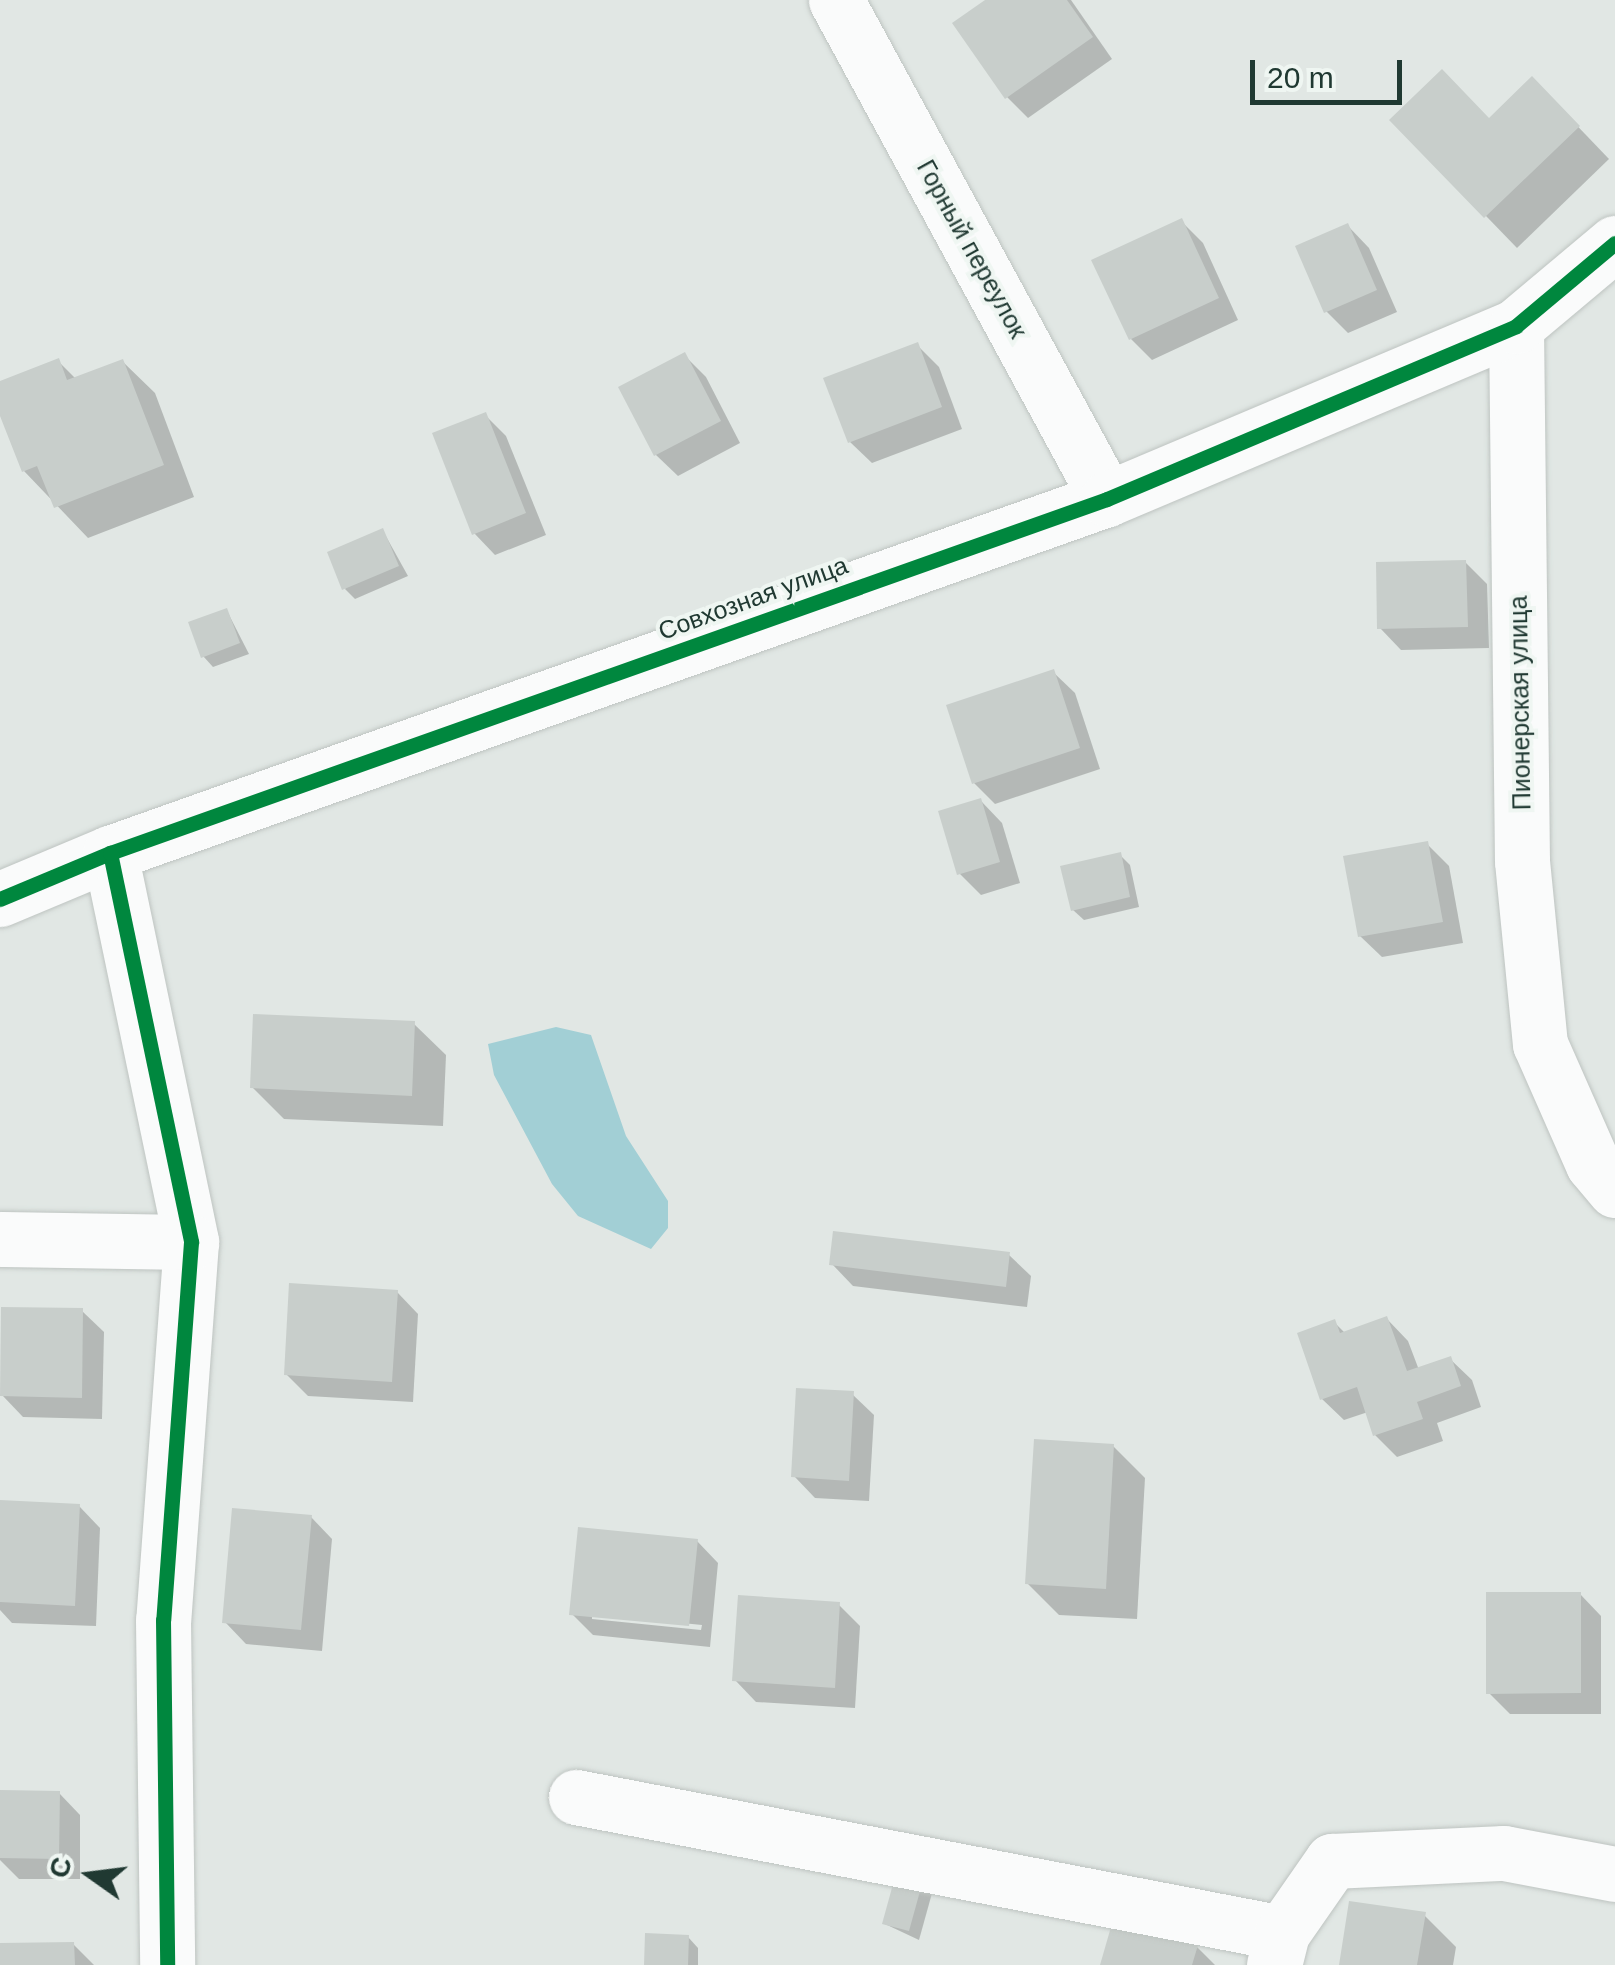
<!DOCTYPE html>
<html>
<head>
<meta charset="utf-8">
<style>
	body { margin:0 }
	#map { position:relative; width:1615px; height:1965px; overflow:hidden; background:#e1e7e4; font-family:Arial,sans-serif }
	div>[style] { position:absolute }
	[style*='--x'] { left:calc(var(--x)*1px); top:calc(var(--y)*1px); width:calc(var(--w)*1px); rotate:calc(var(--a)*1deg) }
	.water>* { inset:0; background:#a2cfd5 }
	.shadow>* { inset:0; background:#0003 }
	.building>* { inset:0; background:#c8cecb }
	.roads { filter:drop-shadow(0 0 2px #bec4c1) drop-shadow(0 0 2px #bec4c1) }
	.minor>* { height:55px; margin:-27.5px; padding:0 27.5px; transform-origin:27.5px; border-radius:27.5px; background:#fafbfb }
	.cycleway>* { height:15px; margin:-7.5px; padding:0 7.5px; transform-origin:7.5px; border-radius:7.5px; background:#00873e }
	span { translate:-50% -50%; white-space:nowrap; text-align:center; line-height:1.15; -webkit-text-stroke:8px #eff6f2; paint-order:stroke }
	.street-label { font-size:25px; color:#203932 }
	.north { position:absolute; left:40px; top:1825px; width:100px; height:100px; -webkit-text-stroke:8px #eff6f2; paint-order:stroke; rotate:284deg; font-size:28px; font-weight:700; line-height:40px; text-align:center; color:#203932 }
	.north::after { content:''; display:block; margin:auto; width:35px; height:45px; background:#203932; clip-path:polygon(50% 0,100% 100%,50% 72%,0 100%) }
	.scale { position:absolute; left:1250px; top:60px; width:152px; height:45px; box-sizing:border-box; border:5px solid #203932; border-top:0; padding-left:12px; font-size:30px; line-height:35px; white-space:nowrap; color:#203932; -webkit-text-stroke:8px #eff6f2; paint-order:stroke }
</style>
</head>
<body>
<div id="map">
	<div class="water">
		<div style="clip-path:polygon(556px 1027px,591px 1035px,626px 1136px,668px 1201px,668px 1228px,651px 1249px,578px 1216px,552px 1184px,494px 1075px,488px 1044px)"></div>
	</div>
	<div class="shadow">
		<div style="clip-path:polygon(989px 0,1071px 0,1112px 59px,1028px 118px,1007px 97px)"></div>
		<div style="clip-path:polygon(1563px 111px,1609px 159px,1517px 248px,1486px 216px,1489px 121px)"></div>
		<div style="clip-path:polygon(1181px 221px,1203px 243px,1238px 320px,1152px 360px,1131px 339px)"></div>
		<div style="clip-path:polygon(1348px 226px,1369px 248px,1397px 312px,1348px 333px,1326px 311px)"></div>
		<div style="clip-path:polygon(917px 345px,939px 367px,962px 429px,872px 463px,850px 442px)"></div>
		<div style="clip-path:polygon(684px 355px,706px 377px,740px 443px,678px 476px,656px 455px,622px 388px)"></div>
		<div style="clip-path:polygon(58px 361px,77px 380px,123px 362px,155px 393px,194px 497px,88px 538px,24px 471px,0 409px,0 384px)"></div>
		<div style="clip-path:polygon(485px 415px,506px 436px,546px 535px,495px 555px,474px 533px)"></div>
		<div style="clip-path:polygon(383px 531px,408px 576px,355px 599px,345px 589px)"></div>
		<div style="clip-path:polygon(1465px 562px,1487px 584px,1489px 648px,1401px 650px,1380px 628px)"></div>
		<div style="clip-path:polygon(227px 611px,249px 654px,213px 667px,203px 656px)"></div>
		<div style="clip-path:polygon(1053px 672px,1075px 693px,1100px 769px,995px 804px,974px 783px)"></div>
		<div style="clip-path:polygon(981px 801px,1002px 823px,1020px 883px,981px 895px,959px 873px)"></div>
		<div style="clip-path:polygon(1427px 844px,1449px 866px,1463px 943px,1382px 957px,1360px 936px)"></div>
		<div style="clip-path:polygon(1120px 855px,1130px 865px,1139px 907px,1084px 920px,1073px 910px)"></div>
		<div style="clip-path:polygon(414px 1024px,446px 1055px,443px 1126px,284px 1119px,252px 1087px)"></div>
		<div style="clip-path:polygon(1009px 1255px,1031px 1276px,1027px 1307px,853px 1286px,832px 1264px)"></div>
		<div style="clip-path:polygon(397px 1292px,418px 1314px,413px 1402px,308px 1396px,286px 1374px)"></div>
		<div style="clip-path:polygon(82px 1311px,104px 1332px,102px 1419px,23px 1417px,2px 1395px)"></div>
		<div style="clip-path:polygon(1387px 1319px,1408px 1341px,1419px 1370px,1450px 1359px,1472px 1380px,1481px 1407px,1437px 1423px,1443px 1441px,1397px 1457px,1375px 1435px,1368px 1412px,1344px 1420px,1322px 1399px,1334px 1322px,1346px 1334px)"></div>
		<div style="clip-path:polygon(852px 1394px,874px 1415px,869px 1501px,815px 1498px,794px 1476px)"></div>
		<div style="clip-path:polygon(1113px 1446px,1145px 1478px,1137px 1619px,1059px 1615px,1027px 1583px)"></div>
		<div style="clip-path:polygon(0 1503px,79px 1506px,100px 1528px,96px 1626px,12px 1623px,0 1610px)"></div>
		<div style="clip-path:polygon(311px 1517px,332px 1539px,322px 1651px,246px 1644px,225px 1622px)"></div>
		<div style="clip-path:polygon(evenodd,697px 1541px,718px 1563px,710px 1647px,593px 1635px,572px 1614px,697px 1541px,592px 1614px,702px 1625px,701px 1630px,592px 1619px,592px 1614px)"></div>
		<div style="clip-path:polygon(1580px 1594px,1601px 1616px,1601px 1714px,1510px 1714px,1489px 1693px)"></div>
		<div style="clip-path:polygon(838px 1604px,860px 1626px,855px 1708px,756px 1702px,735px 1680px)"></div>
		<div style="clip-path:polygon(0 1793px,59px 1793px,80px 1815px,80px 1879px,19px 1879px,0 1860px)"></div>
		<div style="clip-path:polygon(900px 1869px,934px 1886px,919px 1940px,885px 1924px)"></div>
		<div style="clip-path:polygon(1424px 1915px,1456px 1947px,1453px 1965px,1342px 1965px)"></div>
		<div style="clip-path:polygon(688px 1937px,698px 1948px,698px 1965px,646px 1965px)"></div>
		<div style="clip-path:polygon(73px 1944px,94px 1965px,0 1965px,0 1946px)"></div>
		<div style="clip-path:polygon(1197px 1947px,1215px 1965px,1103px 1965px)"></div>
	</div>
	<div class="building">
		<div style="clip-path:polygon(985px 0,1067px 0,1093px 37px,1005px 99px,952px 23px)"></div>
		<div style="clip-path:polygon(1442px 69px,1489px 118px,1532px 76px,1580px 126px,1484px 218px,1389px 120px)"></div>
		<div style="clip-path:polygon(1182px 218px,1219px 298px,1129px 340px,1091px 260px)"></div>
		<div style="clip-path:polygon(1348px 223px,1377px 290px,1324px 313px,1295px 246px)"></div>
		<div style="clip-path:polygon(918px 342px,942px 407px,848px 443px,823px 378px)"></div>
		<div style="clip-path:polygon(685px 352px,721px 421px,654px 456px,618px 387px)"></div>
		<div style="clip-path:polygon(59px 358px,67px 380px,123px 359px,164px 465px,54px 508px,37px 466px,22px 472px,0 416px,0 381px)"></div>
		<div style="clip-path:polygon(486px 412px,526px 513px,472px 535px,432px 433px)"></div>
		<div style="clip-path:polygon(383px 528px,399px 566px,342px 590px,327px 552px)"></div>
		<div style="clip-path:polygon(1466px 560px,1468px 627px,1377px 629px,1376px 562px)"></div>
		<div style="clip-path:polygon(227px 608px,240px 643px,201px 658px,188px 622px)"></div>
		<div style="clip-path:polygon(1054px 669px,1080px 748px,972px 784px,946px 705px)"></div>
		<div style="clip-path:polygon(981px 798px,1000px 862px,957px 875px,938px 811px)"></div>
		<div style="clip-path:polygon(1428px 841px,1443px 922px,1358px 937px,1343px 856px)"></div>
		<div style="clip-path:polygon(1121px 852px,1130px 897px,1071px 911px,1060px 866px)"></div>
		<div style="clip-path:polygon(253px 1014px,415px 1021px,412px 1096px,250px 1088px)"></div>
		<div style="clip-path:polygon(833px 1231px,1010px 1252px,1006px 1287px,829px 1265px)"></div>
		<div style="clip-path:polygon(289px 1283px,398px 1290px,392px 1382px,284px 1375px)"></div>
		<div style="clip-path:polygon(1px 1307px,83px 1308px,82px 1398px,0 1396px)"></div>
		<div style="clip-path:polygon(1387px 1316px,1407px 1371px,1451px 1356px,1461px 1386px,1417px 1402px,1423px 1419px,1373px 1436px,1357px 1387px,1320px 1400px,1297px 1333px,1335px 1319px,1340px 1333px)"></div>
		<div style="clip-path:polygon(796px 1388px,854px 1391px,849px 1481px,791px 1477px)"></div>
		<div style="clip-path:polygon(1034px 1439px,1114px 1444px,1106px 1589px,1025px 1584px)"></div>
		<div style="clip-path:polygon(0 1500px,80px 1504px,75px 1606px,0 1602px)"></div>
		<div style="clip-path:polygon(232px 1508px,312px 1515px,301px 1630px,222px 1623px)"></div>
		<div style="clip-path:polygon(578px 1527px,698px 1539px,689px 1626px,569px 1615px)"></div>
		<div style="clip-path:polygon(1486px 1592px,1581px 1592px,1581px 1693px,1486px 1694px)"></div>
		<div style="clip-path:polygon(738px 1595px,840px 1602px,835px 1688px,732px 1681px)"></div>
		<div style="clip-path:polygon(0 1790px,60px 1791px,59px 1859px,0 1858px)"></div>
		<div style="clip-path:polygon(898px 1866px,925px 1873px,909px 1931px,882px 1924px)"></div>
		<div style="clip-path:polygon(1349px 1901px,1426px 1912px,1417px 1965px,1339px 1965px)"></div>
		<div style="clip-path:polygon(1113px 1920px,1198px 1945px,1192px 1965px,1100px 1965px)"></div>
		<div style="clip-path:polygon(645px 1933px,689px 1935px,688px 1965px,644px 1965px)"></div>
		<div style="clip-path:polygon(74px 1942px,75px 1965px,0 1965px,0 1943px)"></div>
	</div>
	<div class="roads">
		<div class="minor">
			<div style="--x:836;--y:0;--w:568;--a:61.49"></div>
			<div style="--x:1516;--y:326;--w:535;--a:89.36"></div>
			<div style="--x:1522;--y:861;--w:184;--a:84.4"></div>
			<div style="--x:1540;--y:1044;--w:131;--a:66.2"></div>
			<div style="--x:1593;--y:1164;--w:34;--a:50"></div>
			<div style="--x:110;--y:853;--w:397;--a:78.2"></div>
			<div style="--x:191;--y:1242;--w:379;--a:94.2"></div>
			<div style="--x:163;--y:1620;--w:345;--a:89.3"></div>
			<div style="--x:0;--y:899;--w:119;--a:-22.7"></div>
			<div style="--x:110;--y:853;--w:1058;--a:-19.55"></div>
			<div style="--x:1107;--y:499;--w:444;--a:-22.9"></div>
			<div style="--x:1516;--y:326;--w:129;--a:-40"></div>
			<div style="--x:0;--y:1239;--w:191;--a:0.9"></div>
			<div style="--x:576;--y:1797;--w:719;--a:10.9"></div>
			<div style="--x:1274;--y:1965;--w:33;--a:-76"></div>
			<div style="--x:1282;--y:1933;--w:88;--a:-55.2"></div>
			<div style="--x:1332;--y:1861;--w:172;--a:-2.7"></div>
			<div style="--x:1504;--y:1853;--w:113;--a:10.7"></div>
		</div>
	</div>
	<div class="cycleway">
		<div style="--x:110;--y:853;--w:397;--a:78.2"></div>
		<div style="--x:191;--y:1242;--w:379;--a:94.2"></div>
		<div style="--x:163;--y:1620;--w:345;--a:89.3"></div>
		<div style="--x:0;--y:899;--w:119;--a:-22.7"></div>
		<div style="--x:110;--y:853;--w:1058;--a:-19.55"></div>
		<div style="--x:1107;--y:499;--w:444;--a:-22.9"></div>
		<div style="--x:1516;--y:326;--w:129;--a:-40"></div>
	</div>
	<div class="street-label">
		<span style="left:972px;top:249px;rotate:61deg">Горный переулок</span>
		<span style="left:753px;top:598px;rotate:-20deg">Совхозная улица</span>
		<span style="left:1520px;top:703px;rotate:-91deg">Пионерская улица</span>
	</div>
	<div class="north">С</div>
	<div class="scale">20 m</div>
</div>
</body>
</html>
